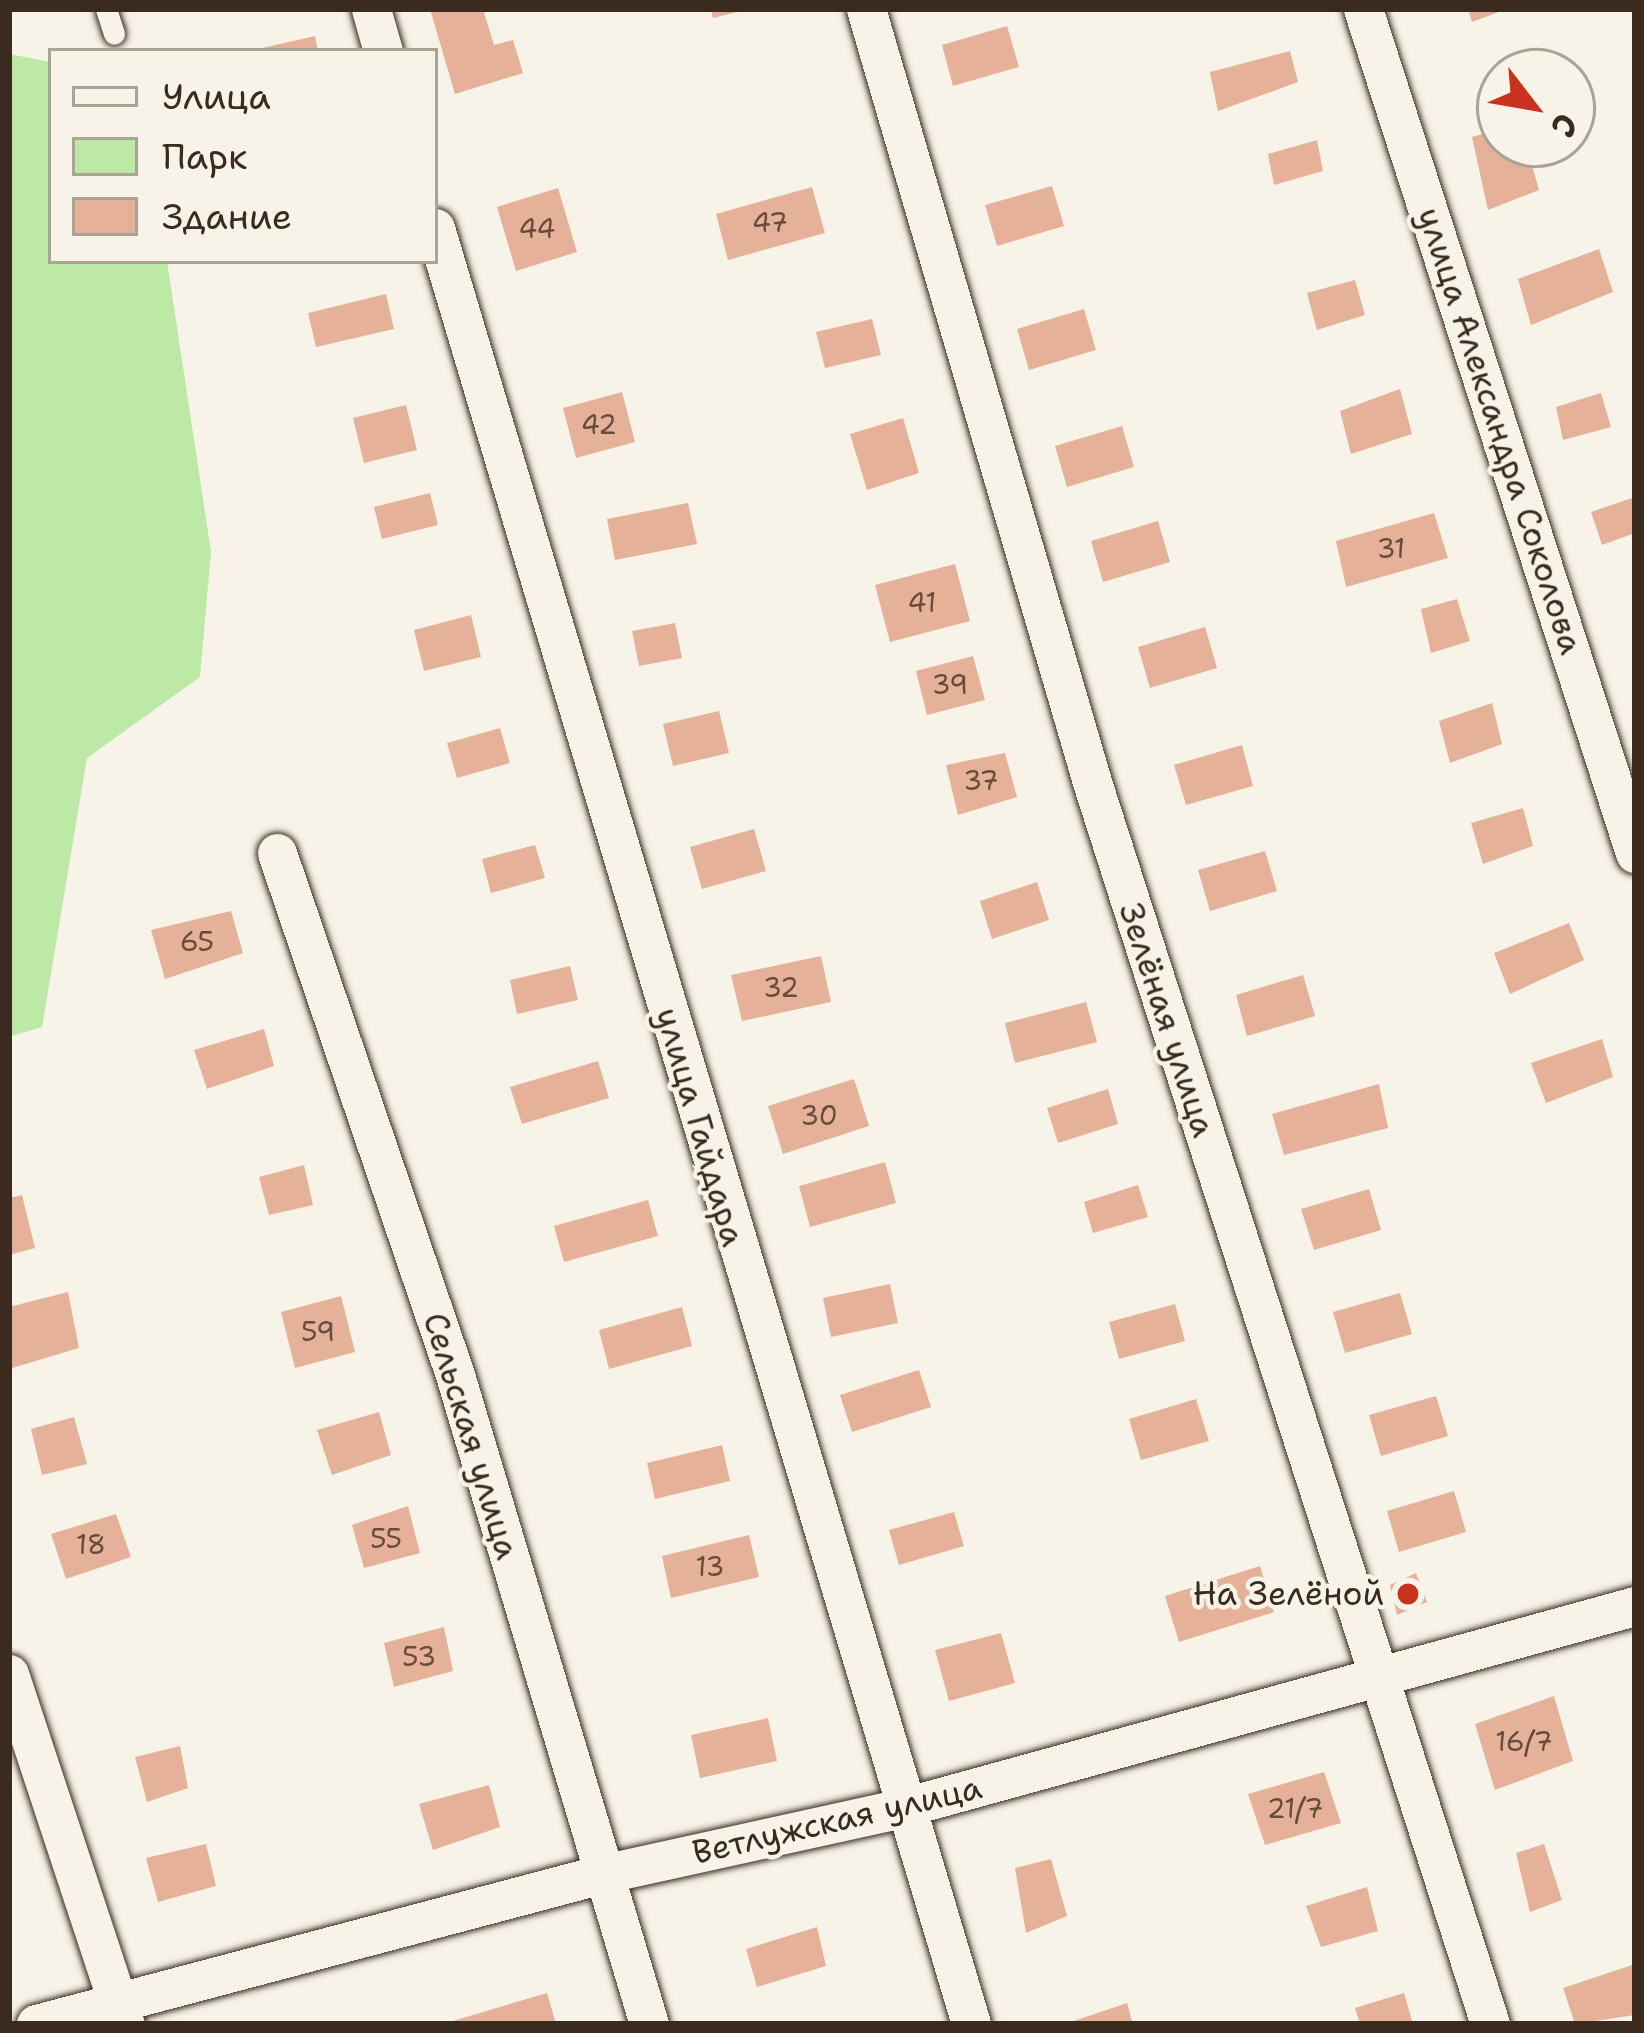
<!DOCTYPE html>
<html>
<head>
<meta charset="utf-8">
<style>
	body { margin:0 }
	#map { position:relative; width:1644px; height:2033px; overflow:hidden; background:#f7f3e8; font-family:"Shantell Sans",sans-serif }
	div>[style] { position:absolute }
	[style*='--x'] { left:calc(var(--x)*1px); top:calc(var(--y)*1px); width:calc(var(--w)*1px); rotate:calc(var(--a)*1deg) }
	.green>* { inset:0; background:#bde9a7 }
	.building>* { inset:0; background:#e5b198 }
	.roads { filter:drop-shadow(0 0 3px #3b2a1e) drop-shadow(0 0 3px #3b2a1e) }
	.service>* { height:21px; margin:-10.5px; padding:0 10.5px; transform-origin:10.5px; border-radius:10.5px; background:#f7f3e8 }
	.minor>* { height:39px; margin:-19.5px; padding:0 19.5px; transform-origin:19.5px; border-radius:19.5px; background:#f7f3e8 }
	.dots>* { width:33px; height:33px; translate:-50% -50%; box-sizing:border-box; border:6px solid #f7f3e8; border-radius:50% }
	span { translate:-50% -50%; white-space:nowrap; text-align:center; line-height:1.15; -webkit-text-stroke:9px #f7f3e8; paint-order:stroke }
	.number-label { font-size:27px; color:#664c3c }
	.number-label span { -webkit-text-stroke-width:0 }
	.street-label { font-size:33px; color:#3b2a1e }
	.poi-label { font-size:33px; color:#3b2a1e }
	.right { translate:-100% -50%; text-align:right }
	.frame { position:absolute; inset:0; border:12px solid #3b2a1e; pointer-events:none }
	.legend { position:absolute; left:48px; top:48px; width:390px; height:216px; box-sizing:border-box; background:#f7f3e8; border:3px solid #aca397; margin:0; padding:15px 21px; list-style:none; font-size:36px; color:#3b2a1e }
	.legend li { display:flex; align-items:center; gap:24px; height:60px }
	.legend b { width:60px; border:3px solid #aca397 }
	.north { position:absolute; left:1476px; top:48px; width:120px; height:120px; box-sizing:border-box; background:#f7f3e8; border:3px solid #aca397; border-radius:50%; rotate:121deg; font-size:33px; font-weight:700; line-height:48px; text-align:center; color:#3b2a1e }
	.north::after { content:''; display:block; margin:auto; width:42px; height:54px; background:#c8321e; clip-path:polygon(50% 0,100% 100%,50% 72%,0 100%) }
</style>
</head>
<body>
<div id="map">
	<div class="green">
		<div style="clip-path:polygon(9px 54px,51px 62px,51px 261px,167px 261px,211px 552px,200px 677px,87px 758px,42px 1027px,9px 1037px)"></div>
	</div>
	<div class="building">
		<div style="clip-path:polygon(430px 9px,483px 9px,494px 45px,513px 40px,523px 73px,455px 94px)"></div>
		<div style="clip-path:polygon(711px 9px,740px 9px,741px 11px,713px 18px)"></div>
		<div style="clip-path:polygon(1468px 9px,1507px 9px,1472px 22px)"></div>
		<div style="clip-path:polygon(1007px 26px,1019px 67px,953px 86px,942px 45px)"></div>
		<div style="clip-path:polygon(315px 36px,318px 51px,258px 51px,258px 49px)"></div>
		<div style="clip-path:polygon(1290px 51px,1298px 82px,1218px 111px,1210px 72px)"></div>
		<div style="clip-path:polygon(1500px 129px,1500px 144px,1526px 144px,1539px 190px,1488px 210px,1472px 137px)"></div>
		<div style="clip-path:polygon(1317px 140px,1323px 171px,1274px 185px,1268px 154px)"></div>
		<div style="clip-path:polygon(1052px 186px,1064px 226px,997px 246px,985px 205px)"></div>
		<div style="clip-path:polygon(812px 187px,825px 233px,728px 260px,716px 214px)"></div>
		<div style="clip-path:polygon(558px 188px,577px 252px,516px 271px,497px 207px)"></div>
		<div style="clip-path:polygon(1599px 249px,1613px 292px,1531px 325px,1518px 279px)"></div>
		<div style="clip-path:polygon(1355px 280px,1365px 315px,1317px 330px,1307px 293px)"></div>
		<div style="clip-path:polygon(386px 294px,394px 329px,316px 347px,308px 313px)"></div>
		<div style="clip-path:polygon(1084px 309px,1096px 350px,1029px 370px,1017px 329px)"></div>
		<div style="clip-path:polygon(872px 319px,881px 355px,825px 368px,816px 332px)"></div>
		<div style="clip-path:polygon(1400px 389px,1412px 434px,1351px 454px,1340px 411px)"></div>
		<div style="clip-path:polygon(622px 392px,635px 442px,576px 458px,563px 408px)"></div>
		<div style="clip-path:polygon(1601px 393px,1611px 427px,1563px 440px,1556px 407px)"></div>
		<div style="clip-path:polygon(406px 405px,417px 450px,364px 463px,353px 418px)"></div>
		<div style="clip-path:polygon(903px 418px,919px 473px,867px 490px,850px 434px)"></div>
		<div style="clip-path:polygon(1122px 426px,1134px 467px,1067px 487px,1055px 446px)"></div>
		<div style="clip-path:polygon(430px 493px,438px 525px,382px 539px,374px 507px)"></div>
		<div style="clip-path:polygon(1635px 497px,1635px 533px,1602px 545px,1591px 512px)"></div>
		<div style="clip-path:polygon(688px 503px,697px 544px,615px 560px,607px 519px)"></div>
		<div style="clip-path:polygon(1434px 513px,1448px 558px,1346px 587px,1336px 541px)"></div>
		<div style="clip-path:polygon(1158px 521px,1170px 562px,1103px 582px,1091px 541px)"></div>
		<div style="clip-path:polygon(955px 564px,970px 621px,890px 642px,875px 585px)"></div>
		<div style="clip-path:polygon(1457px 599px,1470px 641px,1431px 653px,1421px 609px)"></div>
		<div style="clip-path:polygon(471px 615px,481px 657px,424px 671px,414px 630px)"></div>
		<div style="clip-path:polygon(675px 623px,682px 658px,639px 666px,632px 631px)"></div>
		<div style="clip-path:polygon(1205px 627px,1217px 668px,1150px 688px,1138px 647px)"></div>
		<div style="clip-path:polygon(973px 656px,985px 700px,927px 715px,916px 671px)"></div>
		<div style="clip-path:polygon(1492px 703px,1502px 744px,1450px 763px,1439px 721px)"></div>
		<div style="clip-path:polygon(719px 711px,729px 753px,673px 766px,663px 724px)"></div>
		<div style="clip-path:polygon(500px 728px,510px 763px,457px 778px,447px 743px)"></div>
		<div style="clip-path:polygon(1242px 745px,1253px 786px,1186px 805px,1174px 765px)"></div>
		<div style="clip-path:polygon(1005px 753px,1017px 797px,958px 815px,946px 765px)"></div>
		<div style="clip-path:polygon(1523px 808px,1533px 846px,1483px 864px,1471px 823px)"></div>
		<div style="clip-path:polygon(754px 829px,766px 871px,702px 889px,690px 847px)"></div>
		<div style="clip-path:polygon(535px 845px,545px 878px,491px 893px,482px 859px)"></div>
		<div style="clip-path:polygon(1265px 851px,1277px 891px,1210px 911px,1198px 870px)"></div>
		<div style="clip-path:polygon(1037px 882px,1049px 920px,992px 939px,980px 901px)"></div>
		<div style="clip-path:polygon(231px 911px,243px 953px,165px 979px,151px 930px)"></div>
		<div style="clip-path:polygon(1569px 923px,1584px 960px,1510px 994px,1494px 953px)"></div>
		<div style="clip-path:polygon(821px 956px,831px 1002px,742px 1021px,731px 975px)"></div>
		<div style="clip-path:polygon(570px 966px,578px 1000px,517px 1014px,510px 980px)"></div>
		<div style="clip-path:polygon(1303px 975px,1315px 1016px,1247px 1036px,1236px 995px)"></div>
		<div style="clip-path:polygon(1086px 1002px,1097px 1042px,1015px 1063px,1005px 1023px)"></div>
		<div style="clip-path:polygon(264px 1029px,274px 1066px,207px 1089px,194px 1050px)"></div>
		<div style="clip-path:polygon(1602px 1039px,1613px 1077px,1546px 1103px,1531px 1063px)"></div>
		<div style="clip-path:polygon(598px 1061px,609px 1098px,522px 1124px,510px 1087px)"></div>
		<div style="clip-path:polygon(854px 1079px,869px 1126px,783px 1154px,768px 1106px)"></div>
		<div style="clip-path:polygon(1379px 1084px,1388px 1128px,1284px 1155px,1272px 1114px)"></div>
		<div style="clip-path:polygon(1108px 1089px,1118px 1124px,1058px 1143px,1047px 1108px)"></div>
		<div style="clip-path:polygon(885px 1162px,896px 1203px,810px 1227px,799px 1186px)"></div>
		<div style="clip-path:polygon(304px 1165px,313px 1205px,269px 1215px,259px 1177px)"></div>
		<div style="clip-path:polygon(1138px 1185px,1148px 1217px,1093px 1233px,1084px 1202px)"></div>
		<div style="clip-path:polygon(1369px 1189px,1381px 1230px,1314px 1250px,1301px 1209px)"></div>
		<div style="clip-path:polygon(22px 1195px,35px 1248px,9px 1255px,9px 1198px)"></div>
		<div style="clip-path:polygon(648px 1200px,658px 1236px,564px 1262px,554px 1226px)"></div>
		<div style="clip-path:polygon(890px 1284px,898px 1323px,831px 1337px,823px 1298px)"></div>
		<div style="clip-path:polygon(68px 1292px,79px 1348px,9px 1369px,9px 1307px)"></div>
		<div style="clip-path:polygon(1400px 1293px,1412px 1334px,1345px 1353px,1333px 1312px)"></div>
		<div style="clip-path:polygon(341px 1296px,355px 1352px,295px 1368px,281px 1312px)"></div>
		<div style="clip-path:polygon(1175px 1304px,1185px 1341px,1119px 1359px,1109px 1322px)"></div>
		<div style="clip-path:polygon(682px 1307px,692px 1346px,609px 1369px,599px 1330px)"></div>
		<div style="clip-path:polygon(919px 1370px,931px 1407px,852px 1432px,840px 1395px)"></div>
		<div style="clip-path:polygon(1436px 1396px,1448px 1436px,1381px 1456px,1369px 1415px)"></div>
		<div style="clip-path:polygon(1196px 1399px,1209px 1441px,1141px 1460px,1129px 1419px)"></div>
		<div style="clip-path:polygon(379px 1412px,391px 1455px,332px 1475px,317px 1430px)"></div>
		<div style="clip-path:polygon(74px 1417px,87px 1464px,42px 1475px,31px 1429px)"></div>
		<div style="clip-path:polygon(722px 1445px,730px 1481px,655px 1499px,647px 1463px)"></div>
		<div style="clip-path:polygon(1454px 1491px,1466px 1532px,1399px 1552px,1387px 1511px)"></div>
		<div style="clip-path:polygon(408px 1506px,420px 1553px,364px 1568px,352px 1525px)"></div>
		<div style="clip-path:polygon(954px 1512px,964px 1546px,899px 1565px,889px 1530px)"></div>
		<div style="clip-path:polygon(116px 1514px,131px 1557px,66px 1579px,51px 1534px)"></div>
		<div style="clip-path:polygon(749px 1535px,759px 1577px,671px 1598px,662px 1556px)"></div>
		<div style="clip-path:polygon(1260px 1566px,1274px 1612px,1179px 1642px,1165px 1596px)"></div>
		<div style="clip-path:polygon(1416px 1573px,1427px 1602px,1397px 1615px,1390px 1585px)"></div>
		<div style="clip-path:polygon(444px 1627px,453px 1671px,394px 1687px,384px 1643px)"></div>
		<div style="clip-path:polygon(1001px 1633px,1015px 1683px,949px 1701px,935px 1650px)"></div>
		<div style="clip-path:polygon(1554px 1696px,1573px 1761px,1495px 1790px,1475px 1724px)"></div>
		<div style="clip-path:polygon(768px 1718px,777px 1761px,700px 1778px,691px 1735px)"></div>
		<div style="clip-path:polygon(180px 1746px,188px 1788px,147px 1802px,135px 1757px)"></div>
		<div style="clip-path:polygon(1324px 1772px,1341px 1823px,1265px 1845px,1248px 1794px)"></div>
		<div style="clip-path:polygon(489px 1785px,500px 1827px,433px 1850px,419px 1804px)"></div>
		<div style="clip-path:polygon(206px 1844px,216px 1886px,158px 1902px,146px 1858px)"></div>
		<div style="clip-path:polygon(1544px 1844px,1562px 1900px,1530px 1912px,1516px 1853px)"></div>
		<div style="clip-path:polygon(1051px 1859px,1067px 1916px,1026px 1933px,1015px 1868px)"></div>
		<div style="clip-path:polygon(1367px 1887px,1378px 1931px,1321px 1947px,1306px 1906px)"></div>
		<div style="clip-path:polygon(817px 1927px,826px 1966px,757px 1987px,746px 1949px)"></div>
		<div style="clip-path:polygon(1635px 1964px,1635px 2015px,1575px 2024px,1563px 1988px)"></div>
		<div style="clip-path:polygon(547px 1993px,556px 2024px,446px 2024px,446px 2023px)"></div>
		<div style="clip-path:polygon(1404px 1993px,1413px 2024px,1360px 2024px,1355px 2008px)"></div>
		<div style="clip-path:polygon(1127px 2003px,1133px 2024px,1068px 2024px,1068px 2023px)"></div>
	</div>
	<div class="roads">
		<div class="service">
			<div style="--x:106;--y:9;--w:26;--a:72"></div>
		</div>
		<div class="minor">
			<div style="--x:371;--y:9;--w:44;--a:74.1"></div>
			<div style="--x:866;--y:9;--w:805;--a:73.7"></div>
			<div style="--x:1092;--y:782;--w:1304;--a:72.23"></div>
			<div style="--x:1363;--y:9;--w:887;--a:72.14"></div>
			<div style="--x:435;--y:228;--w:1874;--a:73.38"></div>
			<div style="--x:277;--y:853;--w:552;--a:71.17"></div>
			<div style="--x:455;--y:1375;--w:677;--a:73.36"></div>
			<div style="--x:9;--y:1674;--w:369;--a:71.7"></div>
			<div style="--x:36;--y:2024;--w:586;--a:-14.84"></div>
			<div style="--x:602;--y:1874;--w:306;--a:-12.4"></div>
			<div style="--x:901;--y:1808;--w:761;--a:-15.39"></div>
		</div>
	</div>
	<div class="dots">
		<div style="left:1408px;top:1594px;background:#c8321e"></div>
	</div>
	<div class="number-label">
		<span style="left:770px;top:223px">47</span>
		<span style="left:537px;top:229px">44</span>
		<span style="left:599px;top:425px">42</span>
		<span style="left:1391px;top:549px">31</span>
		<span style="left:922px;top:603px">41</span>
		<span style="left:950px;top:685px">39</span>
		<span style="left:981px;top:781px">37</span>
		<span style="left:197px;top:942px">65</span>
		<span style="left:781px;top:988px">32</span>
		<span style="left:819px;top:1116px">30</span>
		<span style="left:318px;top:1332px">59</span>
		<span style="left:386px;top:1539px">55</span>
		<span style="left:91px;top:1545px">18</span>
		<span style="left:710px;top:1567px">13</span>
		<span style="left:419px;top:1657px">53</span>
		<span style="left:1524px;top:1742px">16/7</span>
		<span style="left:1295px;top:1809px">21/7</span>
	</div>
	<div class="street-label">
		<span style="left:1500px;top:431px;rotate:72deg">улица Александра Соколова</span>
		<span style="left:1167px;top:1020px;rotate:72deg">Зелёная улица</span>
		<span style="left:700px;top:1127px;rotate:74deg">улица Гайдара</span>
		<span style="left:471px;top:1436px;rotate:73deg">Сельская улица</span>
		<span style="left:837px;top:1820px;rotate:-13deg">Ветлужская улица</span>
	</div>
	<div class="poi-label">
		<span class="right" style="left:1384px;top:1594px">На Зелёной</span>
	</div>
	<div class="frame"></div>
	<ul class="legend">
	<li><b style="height:15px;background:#f7f3e8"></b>Улица</li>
	<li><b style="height:33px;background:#bde9a7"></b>Парк</li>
	<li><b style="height:33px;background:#e5b198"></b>Здание</li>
	</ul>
	<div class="north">С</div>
</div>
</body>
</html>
